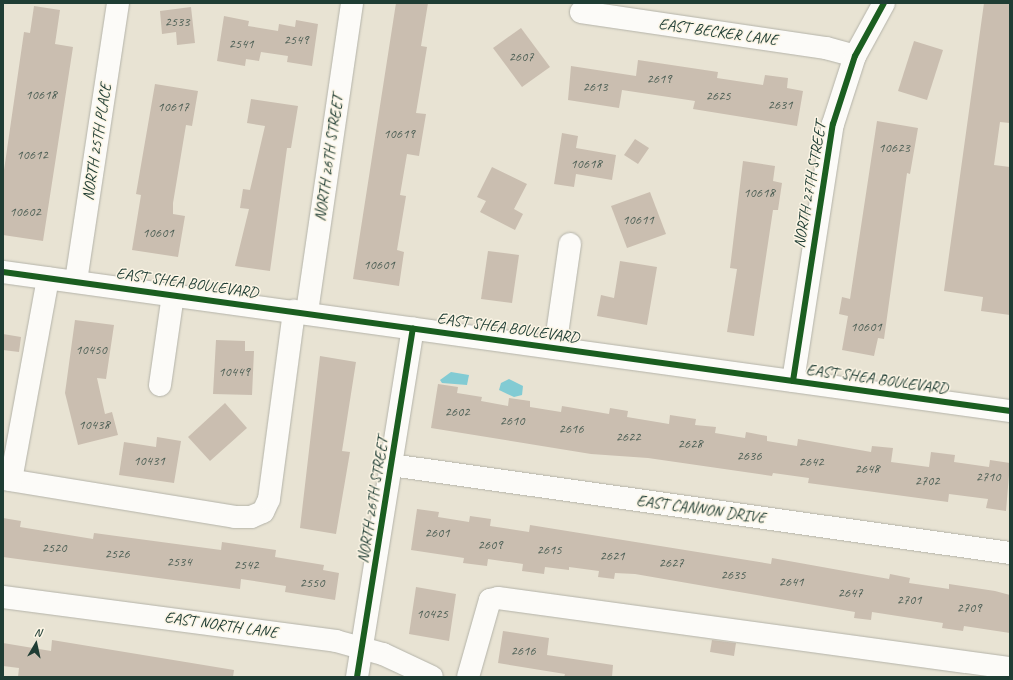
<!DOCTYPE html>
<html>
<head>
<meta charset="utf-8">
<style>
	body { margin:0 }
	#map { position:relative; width:1013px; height:680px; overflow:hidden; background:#e8e3d3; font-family:Caveat,sans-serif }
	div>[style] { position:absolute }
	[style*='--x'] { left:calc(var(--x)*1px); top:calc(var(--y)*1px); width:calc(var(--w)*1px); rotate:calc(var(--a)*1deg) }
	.water>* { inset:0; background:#82cbd3 }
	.building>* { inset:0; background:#cabeb0 }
	.roads { filter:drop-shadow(0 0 1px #b4b3a9) drop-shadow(0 0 1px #b4b3a9) }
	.minor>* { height:22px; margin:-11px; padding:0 11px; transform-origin:11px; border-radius:11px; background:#fcfbf8 }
	.cycleway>* { height:6px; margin:-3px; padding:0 3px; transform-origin:3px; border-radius:3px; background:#1b5e20 }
	span { translate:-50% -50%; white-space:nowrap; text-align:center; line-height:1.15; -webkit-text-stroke:3px #fcf5e5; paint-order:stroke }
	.number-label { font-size:14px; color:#4a5d53 }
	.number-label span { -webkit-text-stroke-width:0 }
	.street-label { font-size:16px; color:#1f3d34 }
	.frame { position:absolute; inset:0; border:4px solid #1f3d34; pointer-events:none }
	.north { position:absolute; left:16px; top:624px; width:40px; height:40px; -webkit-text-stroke:3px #fcf5e5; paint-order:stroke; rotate:9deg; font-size:11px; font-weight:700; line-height:16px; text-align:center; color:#1f3d34 }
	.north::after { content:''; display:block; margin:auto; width:14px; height:18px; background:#1f3d34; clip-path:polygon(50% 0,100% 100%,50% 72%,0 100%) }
</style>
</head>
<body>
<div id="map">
	<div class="water">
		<div style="clip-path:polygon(451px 372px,469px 375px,467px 385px,442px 383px,440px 380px)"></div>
		<div style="clip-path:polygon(509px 379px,523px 386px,522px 395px,514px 397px,499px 390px,501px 383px)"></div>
	</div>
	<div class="building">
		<div style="clip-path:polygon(396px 3px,428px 3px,421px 46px,427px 47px,416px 113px,426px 114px,419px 156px,407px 154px,400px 195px,406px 196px,397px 250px,404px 252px,399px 286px,353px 279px)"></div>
		<div style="clip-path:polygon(984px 3px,1010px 3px,1010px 123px,1000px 122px,994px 165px,1010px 167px,1010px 315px,981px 311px,983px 297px,944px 291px)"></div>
		<div style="clip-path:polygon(34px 6px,60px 10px,55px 44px,73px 47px,43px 241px,3px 235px,3px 177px,24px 32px,30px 33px)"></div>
		<div style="clip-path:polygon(191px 7px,195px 43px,177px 45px,176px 32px,162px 34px,160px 11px)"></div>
		<div style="clip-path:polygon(224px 16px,249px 21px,248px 26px,278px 31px,279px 24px,295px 27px,296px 20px,318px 24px,312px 66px,287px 62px,288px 56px,261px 52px,259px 61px,246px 59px,245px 66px,217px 61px)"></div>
		<div style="clip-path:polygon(521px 28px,550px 67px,522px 87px,493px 48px)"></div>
		<div style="clip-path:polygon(914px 41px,943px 50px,927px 100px,898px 91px)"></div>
		<div style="clip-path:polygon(638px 60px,718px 72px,717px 78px,763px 85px,765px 75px,788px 78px,787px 88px,803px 91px,797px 126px,693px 109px,695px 101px,622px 90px,619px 108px,568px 100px,571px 66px,636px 76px)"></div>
		<div style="clip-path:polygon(155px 84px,198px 91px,192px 126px,186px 125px,173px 203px,173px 214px,185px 216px,178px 257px,132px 250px,141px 195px,136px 194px)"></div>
		<div style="clip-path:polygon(251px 99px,298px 106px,291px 148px,287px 148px,270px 271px,235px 266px,249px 209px,240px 208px,243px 189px,250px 190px,265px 126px,247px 123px)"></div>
		<div style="clip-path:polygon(877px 121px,918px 128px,910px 174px,907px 173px,884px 339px,878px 338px,874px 356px,842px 350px,848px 316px,839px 314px,842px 297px,850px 299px)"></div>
		<div style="clip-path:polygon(562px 133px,578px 136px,576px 148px,616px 155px,612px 180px,576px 174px,574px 187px,554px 184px)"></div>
		<div style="clip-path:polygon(635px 139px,649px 148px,638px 164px,624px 155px)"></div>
		<div style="clip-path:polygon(743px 161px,775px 166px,773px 181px,782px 183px,778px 210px,773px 210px,754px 336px,727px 332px,737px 269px,730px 268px)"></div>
		<div style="clip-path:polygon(492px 167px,527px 184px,514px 209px,523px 214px,515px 230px,480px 212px,486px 201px,477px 197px)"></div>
		<div style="clip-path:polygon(650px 192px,666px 234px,627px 248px,611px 206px)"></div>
		<div style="clip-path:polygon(488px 251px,519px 255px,512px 303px,481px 299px)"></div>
		<div style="clip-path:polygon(620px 261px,657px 267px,647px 325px,597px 316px,601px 295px,614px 298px)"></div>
		<div style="clip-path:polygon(75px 320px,114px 325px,106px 379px,97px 378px,105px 414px,112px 412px,118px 435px,78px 445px,65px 393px)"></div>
		<div style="clip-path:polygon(3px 334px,21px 337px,19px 352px,3px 350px)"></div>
		<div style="clip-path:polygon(216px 340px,245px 341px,245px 351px,254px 351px,252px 395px,213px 394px)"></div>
		<div style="clip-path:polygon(320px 356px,356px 362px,342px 451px,350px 452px,336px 534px,300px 528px)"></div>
		<div style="clip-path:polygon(438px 384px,458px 387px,457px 393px,482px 397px,481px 401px,508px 406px,509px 398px,530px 401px,530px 407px,561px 412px,562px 406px,609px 414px,610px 408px,628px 411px,627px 417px,669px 424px,670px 415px,696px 419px,695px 425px,716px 427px,715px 433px,745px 438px,746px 432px,767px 436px,767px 441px,797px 446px,798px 439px,871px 452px,872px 446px,893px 448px,891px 462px,929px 467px,931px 452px,955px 455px,954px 462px,989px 467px,990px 460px,1010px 463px,1006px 511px,986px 508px,988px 499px,949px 494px,948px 502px,808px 483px,809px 478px,773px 473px,772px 476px,648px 458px,591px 454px,431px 428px)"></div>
		<div style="clip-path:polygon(225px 403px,247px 428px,210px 461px,188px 437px)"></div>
		<div style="clip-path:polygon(157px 437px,181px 441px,174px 483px,119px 475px,124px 442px,156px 447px)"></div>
		<div style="clip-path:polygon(417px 509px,439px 512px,438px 517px,469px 522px,470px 516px,491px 519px,490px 526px,529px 532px,530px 525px,771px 564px,772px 558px,889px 579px,890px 574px,910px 578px,909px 583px,949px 589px,949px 584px,995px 591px,1010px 595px,1010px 633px,964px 626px,963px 631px,942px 628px,943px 623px,872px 612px,871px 620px,854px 618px,855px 612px,635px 574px,615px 573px,614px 579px,598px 577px,599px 571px,569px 567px,569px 570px,545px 567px,544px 574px,522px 571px,523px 564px,488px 559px,487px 566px,463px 563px,464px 558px,411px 550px)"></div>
		<div style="clip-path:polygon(3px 518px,21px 521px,20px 527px,93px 539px,94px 533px,221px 550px,222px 542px,276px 550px,275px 557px,324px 565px,323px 570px,339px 573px,335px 600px,285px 592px,286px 586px,241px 579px,240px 589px,3px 557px)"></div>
		<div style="clip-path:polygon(416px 587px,456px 594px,449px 641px,409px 634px)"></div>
		<div style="clip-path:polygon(503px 631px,549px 638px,547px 655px,613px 665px,612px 677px,564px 677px,565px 674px,498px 663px)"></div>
		<div style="clip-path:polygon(52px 640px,234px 670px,233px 677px,18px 677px,19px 668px,3px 666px,3px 643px,51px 651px)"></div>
		<div style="clip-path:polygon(712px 640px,736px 643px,734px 656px,710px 652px)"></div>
	</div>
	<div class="roads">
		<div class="minor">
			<div style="--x:581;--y:12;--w:248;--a:8.4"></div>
			<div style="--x:826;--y:48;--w:30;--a:15"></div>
			<div style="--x:3;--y:272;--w:1017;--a:7.86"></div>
			<div style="--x:76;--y:281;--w:281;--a:-81.4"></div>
			<div style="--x:307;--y:312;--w:312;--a:-81.7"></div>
			<div style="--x:555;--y:348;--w:105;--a:-81.8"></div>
			<div style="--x:793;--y:381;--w:260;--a:-81.2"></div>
			<div style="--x:833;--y:124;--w:71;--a:-72.1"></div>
			<div style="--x:855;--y:56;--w:60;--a:-61.3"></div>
			<div style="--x:160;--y:385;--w:91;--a:-81.8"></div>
			<div style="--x:391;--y:465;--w:625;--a:8.09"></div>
			<div style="--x:3;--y:479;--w:235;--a:9.3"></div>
			<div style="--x:235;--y:517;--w:16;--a:0"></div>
			<div style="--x:251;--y:517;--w:13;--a:-23"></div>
			<div style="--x:263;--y:512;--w:14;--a:-65"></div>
			<div style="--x:269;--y:499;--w:190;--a:-82.4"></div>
			<div style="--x:11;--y:480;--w:205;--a:-79.6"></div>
			<div style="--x:3;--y:597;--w:336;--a:7.5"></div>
			<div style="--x:336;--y:641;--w:49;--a:15.5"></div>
			<div style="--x:383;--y:654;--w:54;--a:25.1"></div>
			<div style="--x:357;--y:677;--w:353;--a:-80.9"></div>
			<div style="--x:468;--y:677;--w:80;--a:-74.1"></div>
			<div style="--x:490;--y:600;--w:8;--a:-14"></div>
			<div style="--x:498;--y:598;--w:517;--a:7.79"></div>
		</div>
	</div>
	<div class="cycleway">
		<div style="--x:3;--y:272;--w:1017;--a:7.86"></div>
		<div style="--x:793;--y:381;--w:260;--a:-81.2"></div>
		<div style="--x:833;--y:124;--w:71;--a:-72.1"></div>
		<div style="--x:855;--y:56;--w:60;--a:-61.3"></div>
		<div style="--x:357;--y:677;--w:353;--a:-80.9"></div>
	</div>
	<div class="number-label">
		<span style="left:177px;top:22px">2533</span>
		<span style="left:296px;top:40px">2549</span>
		<span style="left:241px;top:44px">2541</span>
		<span style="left:521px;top:57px">2607</span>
		<span style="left:659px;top:79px">2619</span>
		<span style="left:595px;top:87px">2613</span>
		<span style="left:41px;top:95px">10618</span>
		<span style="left:718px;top:96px">2625</span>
		<span style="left:780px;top:105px">2631</span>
		<span style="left:173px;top:107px">10617</span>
		<span style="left:399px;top:134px">10619</span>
		<span style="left:894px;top:148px">10623</span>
		<span style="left:32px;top:155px">10612</span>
		<span style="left:586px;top:164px">10618</span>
		<span style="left:759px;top:193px">10618</span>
		<span style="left:25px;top:212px">10602</span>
		<span style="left:638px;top:220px">10611</span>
		<span style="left:158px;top:233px">10601</span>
		<span style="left:379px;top:265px">10601</span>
		<span style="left:866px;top:327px">10601</span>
		<span style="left:91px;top:350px">10450</span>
		<span style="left:234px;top:372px">10449</span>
		<span style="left:457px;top:412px">2602</span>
		<span style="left:512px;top:421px">2610</span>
		<span style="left:94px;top:425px">10438</span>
		<span style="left:571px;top:429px">2616</span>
		<span style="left:628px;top:437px">2622</span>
		<span style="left:690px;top:444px">2628</span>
		<span style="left:749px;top:456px">2636</span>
		<span style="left:149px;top:461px">10431</span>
		<span style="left:811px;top:462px">2642</span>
		<span style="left:867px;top:469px">2648</span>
		<span style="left:988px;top:477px">2710</span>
		<span style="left:927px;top:481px">2702</span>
		<span style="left:437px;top:533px">2601</span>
		<span style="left:490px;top:545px">2609</span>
		<span style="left:54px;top:548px">2520</span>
		<span style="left:549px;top:550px">2615</span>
		<span style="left:117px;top:554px">2526</span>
		<span style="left:612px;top:556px">2621</span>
		<span style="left:179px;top:562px">2534</span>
		<span style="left:671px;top:563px">2627</span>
		<span style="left:246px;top:565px">2542</span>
		<span style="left:733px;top:575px">2635</span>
		<span style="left:791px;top:582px">2641</span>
		<span style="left:312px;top:583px">2550</span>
		<span style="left:850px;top:593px">2647</span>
		<span style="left:909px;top:600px">2701</span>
		<span style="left:969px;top:608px">2709</span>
		<span style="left:432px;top:614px">10425</span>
		<span style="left:523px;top:651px">2616</span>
	</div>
	<div class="street-label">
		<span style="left:718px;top:32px;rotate:8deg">EAST BECKER LANE</span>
		<span style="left:97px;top:142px;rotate:-81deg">NORTH 25TH PLACE</span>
		<span style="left:329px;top:158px;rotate:-82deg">NORTH 26TH STREET</span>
		<span style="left:810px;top:185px;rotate:-80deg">NORTH 27TH STREET</span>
		<span style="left:187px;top:283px;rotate:8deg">EAST SHEA BOULEVARD</span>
		<span style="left:508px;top:328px;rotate:8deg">EAST SHEA BOULEVARD</span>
		<span style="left:877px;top:379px;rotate:8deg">EAST SHEA BOULEVARD</span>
		<span style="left:373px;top:500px;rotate:-81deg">NORTH 26TH STREET</span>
		<span style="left:701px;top:509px;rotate:8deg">EAST CANNON DRIVE</span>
		<span style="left:221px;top:625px;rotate:8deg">EAST NORTH LANE</span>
	</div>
	<div class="frame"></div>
	<div class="north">N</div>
</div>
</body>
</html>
